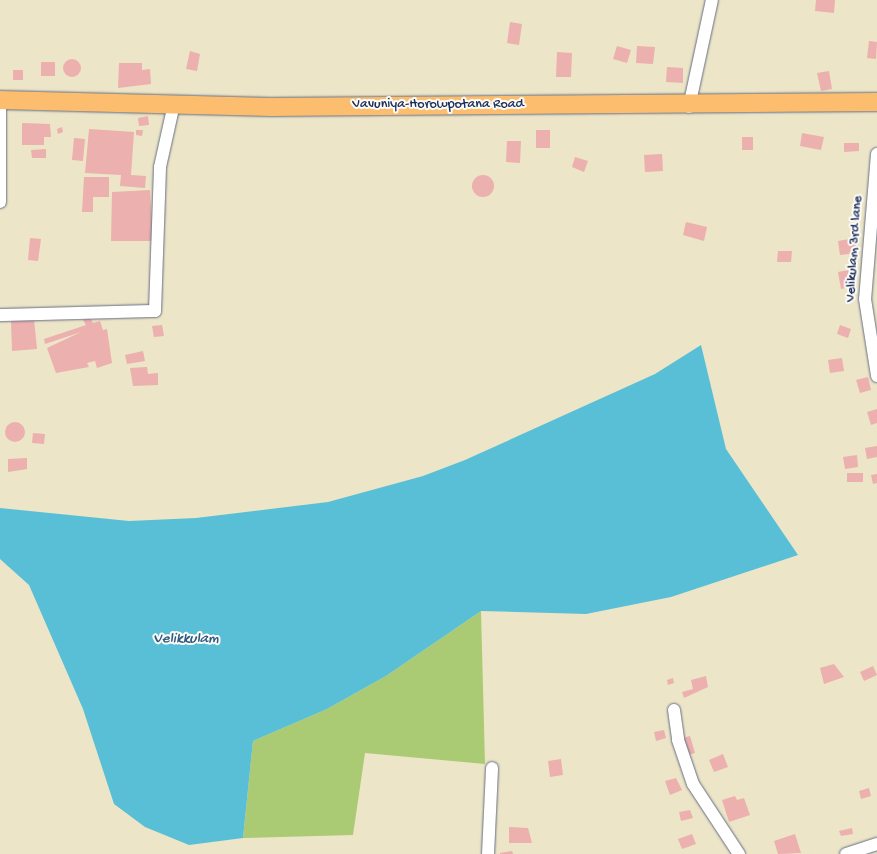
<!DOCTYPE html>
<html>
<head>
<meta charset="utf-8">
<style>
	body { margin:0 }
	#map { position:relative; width:877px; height:854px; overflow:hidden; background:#ede5c7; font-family:"Gochi Hand",sans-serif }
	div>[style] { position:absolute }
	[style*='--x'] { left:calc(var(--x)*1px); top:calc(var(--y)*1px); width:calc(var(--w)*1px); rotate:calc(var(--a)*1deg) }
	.green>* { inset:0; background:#aacb73 }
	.water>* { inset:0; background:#59bfd7 }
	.building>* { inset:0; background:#ecb0ae }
	.round { border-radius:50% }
	.roads { filter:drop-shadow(0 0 1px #646f83) drop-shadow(0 0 1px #646f83) }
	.minor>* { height:12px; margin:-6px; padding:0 6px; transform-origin:6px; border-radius:6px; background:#fff }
	.highway>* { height:18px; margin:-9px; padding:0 9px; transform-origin:9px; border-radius:9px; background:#fcbd6f }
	span { translate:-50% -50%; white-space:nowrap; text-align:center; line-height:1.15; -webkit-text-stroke:4px #fdfcf7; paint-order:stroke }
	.street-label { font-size:14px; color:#1b2f5e }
	.water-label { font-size:15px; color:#2e5a82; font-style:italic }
</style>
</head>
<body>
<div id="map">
	<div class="green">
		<div style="clip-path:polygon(481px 611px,485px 764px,365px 753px,353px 835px,243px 838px,253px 741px,327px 709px,386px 676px)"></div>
	</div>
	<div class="water">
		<div style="clip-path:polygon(701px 345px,726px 449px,798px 555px,671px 597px,586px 614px,481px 611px,386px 676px,327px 709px,253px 741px,243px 838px,189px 845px,145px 827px,114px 804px,83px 709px,29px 585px,0 559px,0 508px,129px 521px,196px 518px,328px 502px,423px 476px,465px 460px,655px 374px)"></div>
	</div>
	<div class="building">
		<div style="clip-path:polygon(816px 0,835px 0,834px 13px,815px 11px)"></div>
		<div style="clip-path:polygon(510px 22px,522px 24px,519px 45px,507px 43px)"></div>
		<div style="clip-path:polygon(869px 41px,877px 42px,876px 59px,867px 58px)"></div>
		<div style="clip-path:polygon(617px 46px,631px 50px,627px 63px,613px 59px)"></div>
		<div style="clip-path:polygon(637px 46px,655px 47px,653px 64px,636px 63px)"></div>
		<div style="clip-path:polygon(190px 51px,200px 54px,197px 71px,186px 69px)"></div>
		<div style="clip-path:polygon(557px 52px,572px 53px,571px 77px,556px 77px)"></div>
		<div class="round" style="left:63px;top:59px;width:18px;height:18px"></div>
		<div style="clip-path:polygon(41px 62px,55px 62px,55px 76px,41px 76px)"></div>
		<div style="clip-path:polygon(119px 63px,142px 63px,142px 70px,150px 69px,151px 84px,118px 88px)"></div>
		<div style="clip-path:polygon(667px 67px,683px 68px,683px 83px,666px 82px)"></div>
		<div style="clip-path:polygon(13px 70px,23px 70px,23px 80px,13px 80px)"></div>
		<div style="clip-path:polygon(829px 71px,832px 89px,821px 91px,817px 73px)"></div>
		<div style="clip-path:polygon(148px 116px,149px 125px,139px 126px,138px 118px)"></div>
		<div style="clip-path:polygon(22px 123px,50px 124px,51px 137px,44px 137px,44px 145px,22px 145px)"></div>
		<div style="clip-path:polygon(62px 127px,63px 132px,58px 134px,57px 129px)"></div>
		<div style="clip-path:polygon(89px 129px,134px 132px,131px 175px,146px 176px,145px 188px,120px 186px,121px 175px,85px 173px)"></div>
		<div style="clip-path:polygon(136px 130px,143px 130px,142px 136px,136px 135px)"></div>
		<div style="clip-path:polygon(536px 130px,550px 130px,550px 148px,536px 148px)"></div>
		<div style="clip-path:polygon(802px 133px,824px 137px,821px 150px,800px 146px)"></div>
		<div style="clip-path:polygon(742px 137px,753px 137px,753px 150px,742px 150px)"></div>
		<div style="clip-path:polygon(74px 138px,85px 139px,83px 161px,72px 160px)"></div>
		<div style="clip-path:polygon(507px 141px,521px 141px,520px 163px,506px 162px)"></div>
		<div style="clip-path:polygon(844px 143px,859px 143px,859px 151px,844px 152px)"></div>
		<div style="clip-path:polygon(46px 149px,46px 158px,32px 158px,31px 150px)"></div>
		<div style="clip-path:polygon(662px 154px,663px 171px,645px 172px,644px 155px)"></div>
		<div style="clip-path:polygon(575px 157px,588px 161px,584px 172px,572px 167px)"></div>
		<div class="round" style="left:472px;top:175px;width:22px;height:22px"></div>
		<div style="clip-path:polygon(84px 177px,109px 177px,109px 197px,93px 197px,93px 212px,82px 212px)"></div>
		<div style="clip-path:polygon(150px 190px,153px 241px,111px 241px,112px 192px)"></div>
		<div style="clip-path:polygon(686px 222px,707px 227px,704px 241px,683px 235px)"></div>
		<div style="clip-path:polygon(30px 238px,41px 239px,38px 261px,28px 260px)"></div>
		<div style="clip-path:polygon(855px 238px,857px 253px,840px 255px,838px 241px)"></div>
		<div style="clip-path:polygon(778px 251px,792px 251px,791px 262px,777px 262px)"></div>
		<div style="clip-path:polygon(849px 270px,851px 287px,841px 289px,838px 272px)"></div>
		<div style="clip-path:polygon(90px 317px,93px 323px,100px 321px,103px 330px,107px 329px,112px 363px,97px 368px,95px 361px,87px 363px,89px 367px,56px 373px,47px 348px,81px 332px,45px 344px,44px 339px,86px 325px,83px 320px)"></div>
		<div style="clip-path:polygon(34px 319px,37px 349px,12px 351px,11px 321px)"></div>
		<div style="clip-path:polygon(162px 325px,164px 336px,154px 337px,152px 326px)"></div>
		<div style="clip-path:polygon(840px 325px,851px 329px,848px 338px,837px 334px)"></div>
		<div style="clip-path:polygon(143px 351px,145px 361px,127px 364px,125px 355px)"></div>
		<div style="clip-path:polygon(842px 358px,844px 371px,830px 373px,828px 360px)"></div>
		<div style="clip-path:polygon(147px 367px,148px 374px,158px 373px,158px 385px,133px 386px,130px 368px)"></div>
		<div style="clip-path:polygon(868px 377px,871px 390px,860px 393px,856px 380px)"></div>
		<div style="clip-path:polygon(877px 409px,877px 423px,871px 425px,867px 412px)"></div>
		<div class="round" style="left:5px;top:422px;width:20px;height:20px"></div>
		<div style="clip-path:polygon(33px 433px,45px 434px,44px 444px,32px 443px)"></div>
		<div style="clip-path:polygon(877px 446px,877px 457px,867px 459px,865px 448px)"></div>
		<div style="clip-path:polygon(857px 455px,858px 467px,845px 469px,843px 457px)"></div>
		<div style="clip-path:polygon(27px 458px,27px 469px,8px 472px,8px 459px)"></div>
		<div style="clip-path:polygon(847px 473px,863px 473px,863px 482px,847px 482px)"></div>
		<div style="clip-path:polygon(877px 474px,877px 483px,873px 484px,871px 475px)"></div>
		<div style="clip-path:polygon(834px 664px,844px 677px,824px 684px,820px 668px)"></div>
		<div style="clip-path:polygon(873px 666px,877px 675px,864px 681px,860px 672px)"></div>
		<div style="clip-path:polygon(706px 676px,708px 687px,684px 698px,682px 692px,693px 689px,691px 680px)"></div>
		<div style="clip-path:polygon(673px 678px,674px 683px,668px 685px,667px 680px)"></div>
		<div style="clip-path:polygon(664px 730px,666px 738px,656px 741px,654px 732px)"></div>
		<div style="clip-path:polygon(690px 736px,695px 753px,688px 755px,683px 738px)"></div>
		<div style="clip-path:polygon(723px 754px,728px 767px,714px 772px,709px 760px)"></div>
		<div style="clip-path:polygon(561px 759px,563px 775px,550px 777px,548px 761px)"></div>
		<div style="clip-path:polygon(676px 778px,682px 790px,670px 795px,665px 781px)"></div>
		<div style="clip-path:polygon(869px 788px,871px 796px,861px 799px,859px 791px)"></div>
		<div style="clip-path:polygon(735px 796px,737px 800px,744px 798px,750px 815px,729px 822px,722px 800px)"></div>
		<div style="clip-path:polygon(690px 810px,693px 818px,681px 821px,679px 812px)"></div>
		<div style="clip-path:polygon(509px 827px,528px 828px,532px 843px,509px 843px)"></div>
		<div style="clip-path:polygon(852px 828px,853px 834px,841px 836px,839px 831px)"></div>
		<div style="clip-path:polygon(692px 834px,696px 844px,682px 849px,678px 839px)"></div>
		<div style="clip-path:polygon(795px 834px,801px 853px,778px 854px,774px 841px)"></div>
		<div style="clip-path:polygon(512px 851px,513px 854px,500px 854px,500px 853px)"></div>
	</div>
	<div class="roads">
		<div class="minor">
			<div style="--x:689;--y:107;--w:109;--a:-77.9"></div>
			<div style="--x:877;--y:154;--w:145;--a:94.7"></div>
			<div style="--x:865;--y:299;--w:78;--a:81.1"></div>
			<div style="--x:0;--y:202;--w:102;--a:-90"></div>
			<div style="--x:0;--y:315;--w:155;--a:-1.5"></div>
			<div style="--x:155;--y:311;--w:144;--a:-88"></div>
			<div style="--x:160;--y:167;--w:65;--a:-77.5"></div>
			<div style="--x:674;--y:710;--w:30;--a:82"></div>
			<div style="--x:678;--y:740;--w:46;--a:71.2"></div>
			<div style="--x:693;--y:784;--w:84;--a:56.7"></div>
			<div style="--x:488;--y:854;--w:86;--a:-87.3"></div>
			<div style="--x:846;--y:854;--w:33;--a:-18"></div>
		</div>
		<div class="highway">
			<div style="--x:0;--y:100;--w:271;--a:1.5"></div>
			<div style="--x:271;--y:107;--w:606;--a:-0.47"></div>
		</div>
	</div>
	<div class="street-label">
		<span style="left:438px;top:105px">Vavuniya-Horowpotana Road</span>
		<span style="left:855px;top:249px;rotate:-86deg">Velikulam 3rd lane</span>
	</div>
	<div class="water-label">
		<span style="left:186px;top:640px">Velikkulam</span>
	</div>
</div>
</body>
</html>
